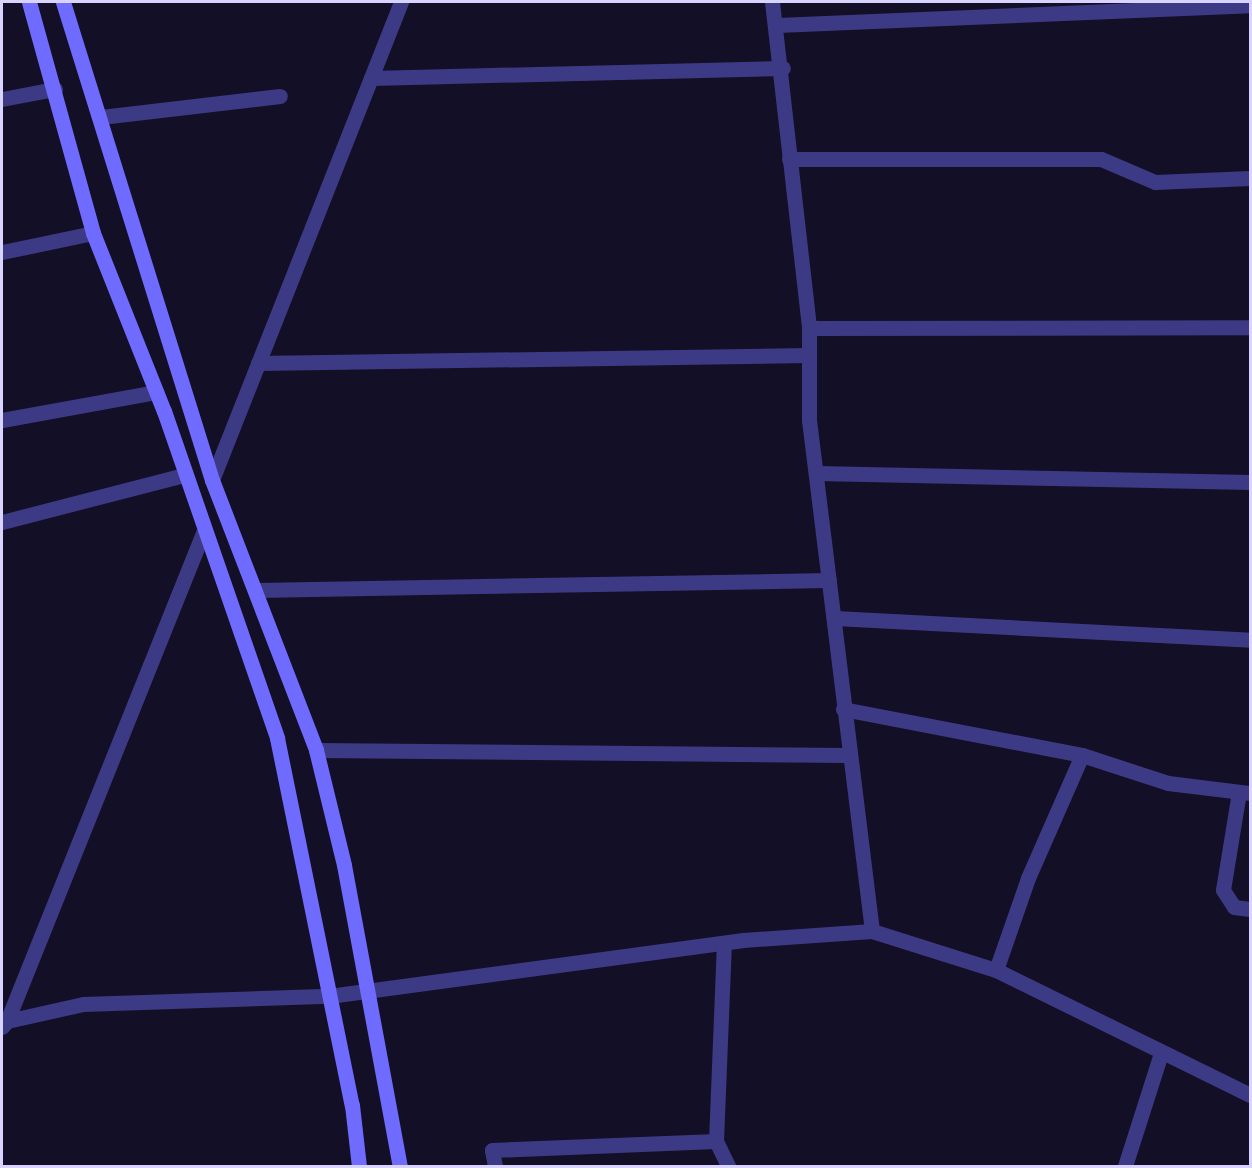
<!DOCTYPE html>
<html>
<head>
<meta charset="utf-8">
<style>
	body { margin:0 }
	#map { position:relative; width:1252px; height:1168px; overflow:hidden; background:#130f26; font-family:"Sofia Sans Condensed",sans-serif }
	div>[style] { position:absolute }
	[style*='--x'] { left:calc(var(--x)*1px); top:calc(var(--y)*1px); width:calc(var(--w)*1px); rotate:calc(var(--a)*1deg) }
	.street>* { height:15px; margin:-7.5px; padding:0 7.5px; transform-origin:7.5px; border-radius:7.5px; background:#3d3a85 }
	.secondary>* { height:15px; margin:-7.5px; padding:0 7.5px; transform-origin:7.5px; border-radius:7.5px; background:#6f6bff }
	span { translate:-50% -50%; white-space:nowrap; text-align:center; line-height:1.15; -webkit-text-stroke:6px #130f26; paint-order:stroke }
	.frame { position:absolute; inset:0; border:3px solid #d9d4ff; pointer-events:none }
</style>
</head>
<body>
<div id="map">
	<div class="street">
		<div style="--x:772;--y:2;--w:328;--a:83.5"></div>
		<div style="--x:809;--y:328;--w:92;--a:90"></div>
		<div style="--x:809;--y:420;--w:515;--a:82.97"></div>
		<div style="--x:872;--y:931;--w:130;--a:17.5"></div>
		<div style="--x:996;--y:970;--w:283;--a:26.2"></div>
		<div style="--x:777;--y:25;--w:473;--a:-2.4"></div>
		<div style="--x:371;--y:78;--w:412;--a:-1.4"></div>
		<div style="--x:2;--y:99;--w:54;--a:-10.7"></div>
		<div style="--x:101;--y:117;--w:180;--a:-6.7"></div>
		<div style="--x:789;--y:159;--w:312;--a:0"></div>
		<div style="--x:1101;--y:159;--w:59;--a:23.1"></div>
		<div style="--x:1155;--y:182;--w:95;--a:-2.4"></div>
		<div style="--x:2;--y:252;--w:93;--a:-11.8"></div>
		<div style="--x:809;--y:328;--w:441;--a:-0.1"></div>
		<div style="--x:258;--y:363;--w:551;--a:-0.83"></div>
		<div style="--x:2;--y:420;--w:157;--a:-10.3"></div>
		<div style="--x:817;--y:473;--w:433;--a:1.2"></div>
		<div style="--x:212;--y:480;--w:514;--a:-68.43"></div>
		<div style="--x:2;--y:522;--w:188;--a:-14.5"></div>
		<div style="--x:256;--y:590;--w:573;--a:-1"></div>
		<div style="--x:835;--y:618;--w:416;--a:3"></div>
		<div style="--x:843;--y:709;--w:243;--a:10.9"></div>
		<div style="--x:1082;--y:755;--w:90;--a:18"></div>
		<div style="--x:1168;--y:783;--w:83;--a:7"></div>
		<div style="--x:316;--y:750;--w:531;--a:0.54"></div>
		<div style="--x:1239;--y:792;--w:99;--a:99.3"></div>
		<div style="--x:1223;--y:890;--w:20;--a:57"></div>
		<div style="--x:1234;--y:907;--w:16;--a:7"></div>
		<div style="--x:996;--y:970;--w:97;--a:-70.8"></div>
		<div style="--x:1028;--y:878;--w:134;--a:-66.3"></div>
		<div style="--x:7;--y:1021;--w:526;--a:-68.12"></div>
		<div style="--x:2;--y:1027;--w:8;--a:-50"></div>
		<div style="--x:7;--y:1021;--w:78;--a:-12.6"></div>
		<div style="--x:83;--y:1004;--w:246;--a:-1.9"></div>
		<div style="--x:329;--y:996;--w:418;--a:-7.7"></div>
		<div style="--x:743;--y:940;--w:129;--a:-4"></div>
		<div style="--x:716;--y:1141;--w:197;--a:-87.7"></div>
		<div style="--x:495;--y:1166;--w:16;--a:-101"></div>
		<div style="--x:492;--y:1150;--w:224;--a:-2.3"></div>
		<div style="--x:716;--y:1141;--w:28;--a:64"></div>
		<div style="--x:1125;--y:1166;--w:119;--a:-72.3"></div>
	</div>
	<div class="secondary">
		<div style="--x:29;--y:2;--w:240;--a:74.5"></div>
		<div style="--x:93;--y:233;--w:192;--a:68.3"></div>
		<div style="--x:164;--y:411;--w:346;--a:70.9"></div>
		<div style="--x:277;--y:738;--w:375;--a:78.5"></div>
		<div style="--x:352;--y:1105;--w:61;--a:83.5"></div>
		<div style="--x:63;--y:2;--w:501;--a:72.69"></div>
		<div style="--x:212;--y:480;--w:289;--a:68.9"></div>
		<div style="--x:316;--y:750;--w:118;--a:76.3"></div>
		<div style="--x:344;--y:865;--w:306;--a:79.5"></div>
	</div>
	<div class="frame"></div>
</div>
</body>
</html>
